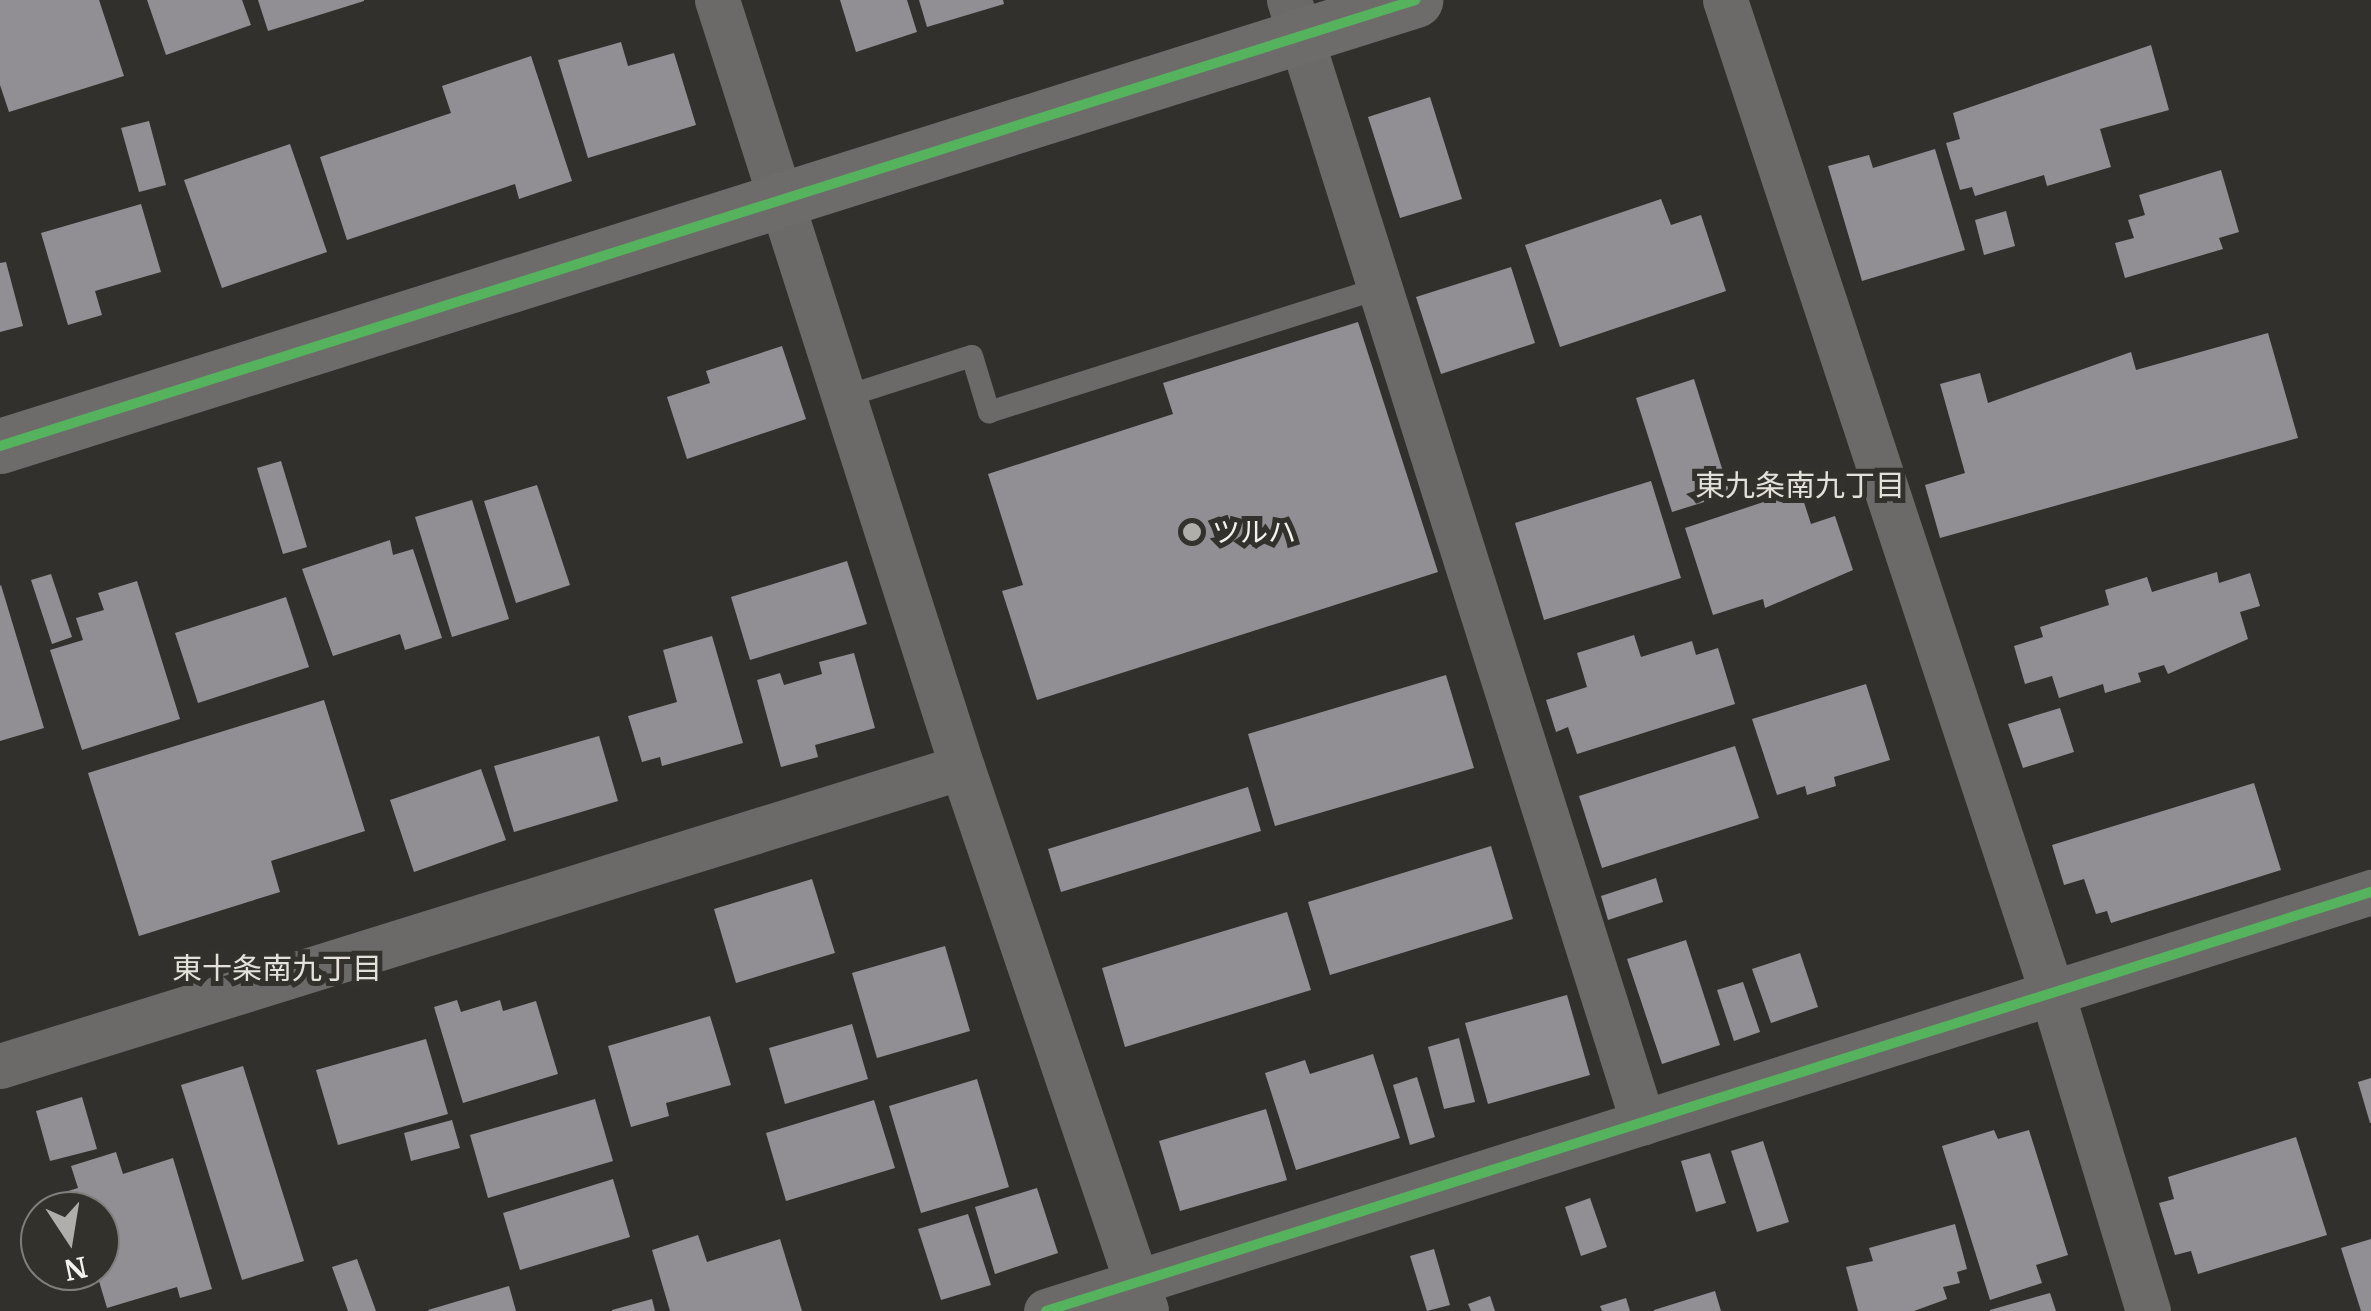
<!DOCTYPE html>
<html>
<head>
<meta charset="utf-8">
<style>
	body { margin:0 }
	#map { position:relative; width:2371px; height:1311px; overflow:hidden; background:#32302d; font-family:Merriweather,"Noto Sans JP",serif }
	div>[style] { position:absolute }
	[style*='--x'] { left:calc(var(--x)*1px); top:calc(var(--y)*1px); width:calc(var(--w)*1px); rotate:calc(var(--a)*1deg) }
	.building>* { inset:0; background:#918f94 }
	.lane>* { height:22px; margin:-11px; padding:0 11px; transform-origin:11px; border-radius:11px; background:#6b6a68 }
	.street>* { height:45px; margin:-22.5px; padding:0 22.5px; transform-origin:22.5px; border-radius:22.5px; background:#6b6a68 }
	.secondary>* { height:55px; margin:-27.5px; padding:0 27.5px; transform-origin:27.5px; border-radius:27.5px; background:#6e6c6b }
	.cycleway>* { height:10px; margin:-5px; padding:0 5px; transform-origin:5px; border-radius:5px; background:#56b35d }
	.dots>* { width:28px; height:28px; translate:-50% -50%; box-sizing:border-box; border:5px solid #33312c; border-radius:50% }
	span { translate:-50% -50%; white-space:nowrap; text-align:center; line-height:1.15; -webkit-text-stroke:10px #33312c; paint-order:stroke }
	.poi-label { font-size:28px; color:#f3f2ef }
	.left { translate:0 -50%; text-align:left }
	.neighbourhood-label { font-size:30px; color:#e4e1db }
	.north { position:absolute; left:20px; top:1191px; width:100px; height:100px; box-sizing:border-box; background:#33312c; border:2px solid #807e7a; border-radius:50%; rotate:168deg; font-size:28px; font-weight:700; line-height:40px; text-align:center; color:#f3f2ef }
	.north::after { content:''; display:block; margin:auto; width:35px; height:45px; background:#afaeab; clip-path:polygon(50% 0,100% 100%,50% 72%,0 100%) }
</style>
</head>
<body>
<div id="map">
	<div class="building">
		<div style="clip-path:polygon(0 0,99px 0,124px 76px,9px 112px,0 85px)"></div>
		<div style="clip-path:polygon(147px 0,242px 0,251px 25px,166px 55px)"></div>
		<div style="clip-path:polygon(258px 0,364px 0,364px 1px,268px 31px)"></div>
		<div style="clip-path:polygon(840px 0,907px 0,917px 32px,856px 52px)"></div>
		<div style="clip-path:polygon(919px 0,1003px 0,1004px 4px,927px 27px)"></div>
		<div style="clip-path:polygon(621px 42px,628px 66px,674px 53px,696px 125px,588px 158px,558px 60px)"></div>
		<div style="clip-path:polygon(2151px 45px,2169px 110px,2100px 129px,2111px 167px,2047px 186px,2044px 175px,1975px 196px,1972px 187px,1960px 190px,1946px 143px,1960px 139px,1953px 113px)"></div>
		<div style="clip-path:polygon(531px 56px,572px 181px,519px 199px,515px 184px,347px 240px,320px 157px,451px 113px,442px 86px)"></div>
		<div style="clip-path:polygon(1430px 97px,1462px 199px,1400px 218px,1368px 117px)"></div>
		<div style="clip-path:polygon(149px 121px,166px 185px,139px 192px,121px 128px)"></div>
		<div style="clip-path:polygon(290px 144px,327px 252px,222px 288px,184px 180px)"></div>
		<div style="clip-path:polygon(1935px 149px,1965px 250px,1862px 281px,1828px 166px,1869px 155px,1873px 168px)"></div>
		<div style="clip-path:polygon(2221px 170px,2239px 232px,2219px 238px,2223px 249px,2125px 278px,2115px 243px,2134px 238px,2128px 220px,2145px 215px,2139px 195px)"></div>
		<div style="clip-path:polygon(1661px 199px,1671px 225px,1701px 215px,1726px 291px,1560px 347px,1525px 245px)"></div>
		<div style="clip-path:polygon(141px 204px,161px 272px,95px 291px,102px 315px,68px 325px,41px 233px)"></div>
		<div style="clip-path:polygon(2006px 211px,2015px 246px,1984px 255px,1975px 220px)"></div>
		<div style="clip-path:polygon(6px 262px,23px 326px,0 332px,0 263px)"></div>
		<div style="clip-path:polygon(1511px 267px,1535px 343px,1441px 374px,1416px 297px)"></div>
		<div style="clip-path:polygon(1358px 322px,1438px 572px,1037px 700px,1002px 591px,1023px 585px,988px 474px,1173px 414px,1163px 383px)"></div>
		<div style="clip-path:polygon(2268px 333px,2298px 438px,1940px 538px,1925px 485px,1965px 473px,1940px 384px,1980px 373px,1988px 403px,2131px 352px,2136px 370px)"></div>
		<div style="clip-path:polygon(782px 346px,806px 419px,687px 459px,667px 397px,710px 383px,706px 371px)"></div>
		<div style="clip-path:polygon(1694px 379px,1730px 494px,1672px 512px,1636px 398px)"></div>
		<div style="clip-path:polygon(281px 461px,307px 547px,283px 554px,257px 468px)"></div>
		<div style="clip-path:polygon(1651px 481px,1681px 578px,1544px 620px,1515px 523px)"></div>
		<div style="clip-path:polygon(537px 485px,570px 585px,516px 603px,484px 501px)"></div>
		<div style="clip-path:polygon(1800px 490px,1811px 524px,1835px 516px,1853px 570px,1765px 608px,1763px 599px,1713px 615px,1685px 528px)"></div>
		<div style="clip-path:polygon(472px 500px,509px 619px,452px 637px,415px 517px)"></div>
		<div style="clip-path:polygon(390px 540px,393px 555px,413px 549px,442px 638px,405px 650px,400px 634px,333px 656px,302px 569px)"></div>
		<div style="clip-path:polygon(847px 561px,867px 624px,750px 660px,731px 597px)"></div>
		<div style="clip-path:polygon(2217px 572px,2219px 583px,2250px 573px,2260px 606px,2240px 612px,2248px 639px,2168px 674px,2164px 665px,2138px 673px,2141px 682px,2105px 693px,2103px 684px,2059px 698px,2052px 676px,2025px 684px,2014px 646px,2043px 637px,2040px 627px,2109px 605px,2105px 590px,2147px 577px,2152px 592px)"></div>
		<div style="clip-path:polygon(51px 574px,72px 637px,52px 644px,31px 580px)"></div>
		<div style="clip-path:polygon(137px 581px,180px 719px,82px 750px,50px 650px,83px 640px,76px 618px,104px 610px,98px 593px)"></div>
		<div style="clip-path:polygon(1px 585px,44px 728px,0 741px,0 586px)"></div>
		<div style="clip-path:polygon(286px 597px,309px 667px,198px 703px,175px 633px)"></div>
		<div style="clip-path:polygon(1634px 635px,1641px 657px,1692px 641px,1696px 655px,1718px 648px,1735px 704px,1577px 754px,1568px 727px,1556px 732px,1546px 700px,1587px 687px,1577px 653px)"></div>
		<div style="clip-path:polygon(712px 636px,743px 743px,662px 766px,660px 757px,642px 762px,628px 716px,677px 702px,663px 650px)"></div>
		<div style="clip-path:polygon(854px 653px,875px 728px,815px 745px,818px 757px,781px 767px,757px 680px,780px 673px,784px 685px,822px 674px,819px 662px)"></div>
		<div style="clip-path:polygon(1446px 675px,1474px 768px,1275px 826px,1248px 734px)"></div>
		<div style="clip-path:polygon(1866px 684px,1890px 760px,1834px 777px,1836px 786px,1807px 795px,1805px 786px,1777px 795px,1752px 719px)"></div>
		<div style="clip-path:polygon(324px 700px,365px 831px,271px 861px,280px 892px,139px 936px,88px 773px)"></div>
		<div style="clip-path:polygon(2060px 708px,2074px 752px,2023px 768px,2008px 724px)"></div>
		<div style="clip-path:polygon(599px 736px,618px 801px,514px 832px,494px 766px)"></div>
		<div style="clip-path:polygon(1735px 746px,1759px 818px,1602px 868px,1579px 796px)"></div>
		<div style="clip-path:polygon(481px 769px,506px 840px,414px 872px,390px 800px)"></div>
		<div style="clip-path:polygon(2254px 783px,2281px 870px,2111px 923px,2107px 911px,2096px 914px,2084px 879px,2064px 885px,2052px 845px)"></div>
		<div style="clip-path:polygon(1248px 787px,1261px 831px,1061px 892px,1048px 849px)"></div>
		<div style="clip-path:polygon(1491px 846px,1513px 919px,1330px 975px,1308px 902px)"></div>
		<div style="clip-path:polygon(1656px 878px,1663px 902px,1608px 920px,1601px 896px)"></div>
		<div style="clip-path:polygon(812px 879px,835px 953px,736px 983px,714px 909px)"></div>
		<div style="clip-path:polygon(1287px 912px,1311px 990px,1125px 1047px,1102px 968px)"></div>
		<div style="clip-path:polygon(1686px 940px,1720px 1045px,1662px 1064px,1627px 959px)"></div>
		<div style="clip-path:polygon(945px 946px,970px 1031px,877px 1058px,852px 973px)"></div>
		<div style="clip-path:polygon(1800px 953px,1818px 1007px,1771px 1023px,1752px 969px)"></div>
		<div style="clip-path:polygon(1743px 982px,1760px 1032px,1734px 1041px,1717px 990px)"></div>
		<div style="clip-path:polygon(1567px 995px,1590px 1075px,1488px 1104px,1465px 1023px)"></div>
		<div style="clip-path:polygon(457px 1000px,461px 1012px,500px 1000px,503px 1011px,536px 1001px,558px 1074px,463px 1103px,434px 1007px)"></div>
		<div style="clip-path:polygon(710px 1016px,731px 1085px,666px 1103px,669px 1116px,631px 1127px,608px 1046px)"></div>
		<div style="clip-path:polygon(852px 1024px,868px 1079px,785px 1104px,769px 1048px)"></div>
		<div style="clip-path:polygon(1459px 1038px,1475px 1102px,1444px 1109px,1428px 1047px)"></div>
		<div style="clip-path:polygon(426px 1039px,448px 1114px,338px 1145px,316px 1070px)"></div>
		<div style="clip-path:polygon(1373px 1054px,1400px 1138px,1296px 1170px,1265px 1073px,1305px 1060px,1310px 1074px)"></div>
		<div style="clip-path:polygon(243px 1066px,304px 1261px,242px 1280px,181px 1085px)"></div>
		<div style="clip-path:polygon(1417px 1077px,1435px 1137px,1410px 1145px,1393px 1085px)"></div>
		<div style="clip-path:polygon(2371px 1078px,2371px 1123px,2370px 1123px,2358px 1082px)"></div>
		<div style="clip-path:polygon(977px 1079px,1009px 1187px,921px 1213px,889px 1106px)"></div>
		<div style="clip-path:polygon(82px 1097px,97px 1149px,50px 1161px,36px 1111px)"></div>
		<div style="clip-path:polygon(595px 1099px,613px 1161px,488px 1198px,470px 1135px)"></div>
		<div style="clip-path:polygon(874px 1100px,895px 1168px,786px 1201px,766px 1133px)"></div>
		<div style="clip-path:polygon(1266px 1109px,1287px 1180px,1180px 1211px,1159px 1141px)"></div>
		<div style="clip-path:polygon(452px 1120px,460px 1148px,411px 1161px,404px 1133px)"></div>
		<div style="clip-path:polygon(1994px 1130px,1998px 1139px,2029px 1130px,2068px 1255px,2036px 1265px,2042px 1283px,1990px 1300px,1942px 1146px)"></div>
		<div style="clip-path:polygon(2296px 1137px,2327px 1235px,2198px 1274px,2191px 1251px,2175px 1255px,2159px 1203px,2174px 1199px,2168px 1177px)"></div>
		<div style="clip-path:polygon(1763px 1141px,1789px 1222px,1757px 1232px,1731px 1151px)"></div>
		<div style="clip-path:polygon(116px 1152px,123px 1174px,173px 1158px,212px 1289px,180px 1298px,177px 1287px,107px 1308px,96px 1271px,100px 1211px,70px 1211px,65px 1192px,78px 1188px,71px 1166px)"></div>
		<div style="clip-path:polygon(1710px 1153px,1726px 1203px,1696px 1212px,1681px 1161px)"></div>
		<div style="clip-path:polygon(613px 1179px,630px 1237px,520px 1270px,503px 1213px)"></div>
		<div style="clip-path:polygon(1037px 1188px,1058px 1253px,995px 1274px,975px 1207px)"></div>
		<div style="clip-path:polygon(1590px 1198px,1607px 1247px,1581px 1256px,1565px 1207px)"></div>
		<div style="clip-path:polygon(968px 1214px,991px 1285px,941px 1300px,918px 1229px)"></div>
		<div style="clip-path:polygon(1955px 1224px,1967px 1269px,1957px 1272px,1960px 1283px,1943px 1287px,1947px 1299px,1914px 1311px,1858px 1311px,1846px 1267px,1873px 1261px,1869px 1248px)"></div>
		<div style="clip-path:polygon(698px 1235px,707px 1262px,780px 1239px,802px 1311px,670px 1311px,652px 1250px)"></div>
		<div style="clip-path:polygon(2371px 1239px,2371px 1311px,2361px 1311px,2341px 1248px)"></div>
		<div style="clip-path:polygon(1434px 1249px,1450px 1305px,1427px 1311px,1410px 1256px)"></div>
		<div style="clip-path:polygon(357px 1259px,376px 1311px,348px 1311px,332px 1267px)"></div>
		<div style="clip-path:polygon(509px 1286px,516px 1311px,429px 1311px,428px 1310px)"></div>
		<div style="clip-path:polygon(1715px 1291px,1721px 1311px,1654px 1311px,1654px 1310px)"></div>
		<div style="clip-path:polygon(2050px 1293px,2056px 1311px,1990px 1311px,1990px 1310px)"></div>
		<div style="clip-path:polygon(1490px 1296px,1495px 1311px,1471px 1311px,1468px 1304px)"></div>
		<div style="clip-path:polygon(1626px 1298px,1630px 1311px,1602px 1311px,1600px 1306px)"></div>
		<div style="clip-path:polygon(652px 1299px,655px 1311px,612px 1311px,612px 1310px)"></div>
	</div>
	<div class="lane">
		<div style="--x:844;--y:397;--w:134;--a:-17.8"></div>
		<div style="--x:972;--y:356;--w:59;--a:73.1"></div>
		<div style="--x:989;--y:412;--w:412;--a:-17.6"></div>
	</div>
	<div class="street">
		<div style="--x:717;--y:0;--w:805;--a:72.29"></div>
		<div style="--x:962;--y:767;--w:573;--a:71.28"></div>
		<div style="--x:1289;--y:0;--w:1177;--a:72.5"></div>
		<div style="--x:1725;--y:0;--w:1045;--a:71.77"></div>
		<div style="--x:2052;--y:993;--w:332;--a:73.2"></div>
		<div style="--x:0;--y:1066;--w:1007;--a:-17.27"></div>
		<div style="--x:1046;--y:1311;--w:1390;--a:-17.55"></div>
	</div>
	<div class="secondary">
		<div style="--x:0;--y:446;--w:1484;--a:-17.49"></div>
	</div>
	<div class="cycleway">
		<div style="--x:0;--y:446;--w:1484;--a:-17.49"></div>
		<div style="--x:1046;--y:1311;--w:1390;--a:-17.55"></div>
	</div>
	<div class="dots">
		<div style="left:1192px;top:532px;background:#afaeab"></div>
	</div>
	<div class="poi-label">
		<span class="left" style="left:1212px;top:532px">ツルハ</span>
	</div>
	<div class="neighbourhood-label">
		<span style="left:1800px;top:485px">東九条南九丁目</span>
		<span style="left:277px;top:968px">東十条南九丁目</span>
	</div>
	<div class="north">N</div>
</div>
</body>
</html>
